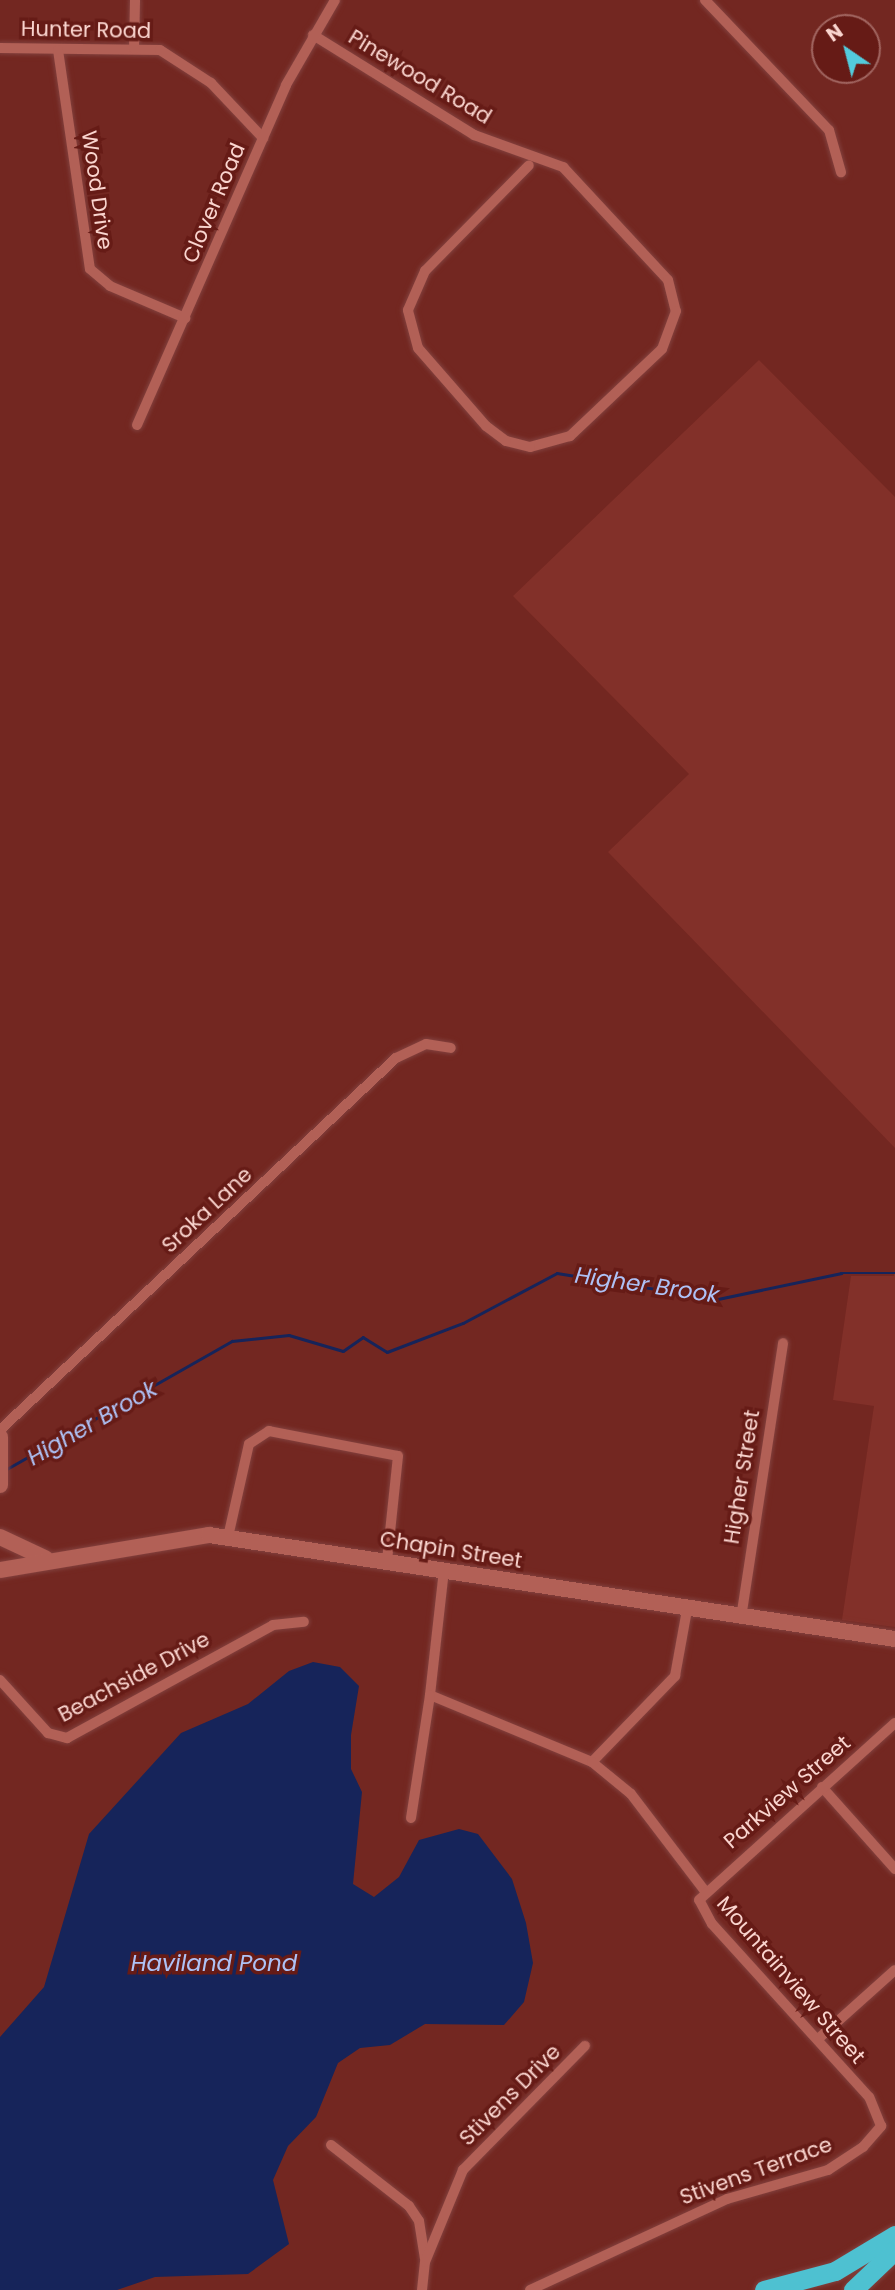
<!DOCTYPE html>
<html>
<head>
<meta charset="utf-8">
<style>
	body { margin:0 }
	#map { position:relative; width:895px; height:2290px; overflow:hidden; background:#732721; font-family:Poppins,sans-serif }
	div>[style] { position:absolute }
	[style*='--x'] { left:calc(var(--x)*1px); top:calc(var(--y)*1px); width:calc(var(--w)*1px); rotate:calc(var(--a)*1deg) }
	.built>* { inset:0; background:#823029 }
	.water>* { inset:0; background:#16245a }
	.stream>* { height:2.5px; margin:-1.25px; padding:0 1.25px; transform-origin:1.25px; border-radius:1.25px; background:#16245a }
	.roads { filter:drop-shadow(0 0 2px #82413e) drop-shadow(0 0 2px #82413e) }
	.street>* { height:10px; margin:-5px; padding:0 5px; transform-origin:5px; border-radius:5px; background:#b26056 }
	.secondary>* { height:16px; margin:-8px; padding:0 8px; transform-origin:8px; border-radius:8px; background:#b26056 }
	.highway>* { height:19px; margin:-9.5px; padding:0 9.5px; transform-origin:9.5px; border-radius:9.5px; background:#4ec1d1 }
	span { translate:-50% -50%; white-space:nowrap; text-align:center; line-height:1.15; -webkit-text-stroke:7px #661b16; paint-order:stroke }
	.street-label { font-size:21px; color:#fad5cf }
	.water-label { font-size:23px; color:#aec2f6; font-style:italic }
	.north { position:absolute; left:811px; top:14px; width:70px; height:70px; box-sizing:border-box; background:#661b16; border:2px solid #a16560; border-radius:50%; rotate:325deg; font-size:19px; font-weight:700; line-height:28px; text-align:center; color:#fad5cf }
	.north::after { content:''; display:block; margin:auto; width:24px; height:32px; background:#53cbdc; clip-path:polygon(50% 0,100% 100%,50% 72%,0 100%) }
</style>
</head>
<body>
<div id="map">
	<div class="built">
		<div style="clip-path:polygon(759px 360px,895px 497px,895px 1148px,608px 852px,689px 774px,513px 596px)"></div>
		<div style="clip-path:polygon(895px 1269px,895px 1627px,842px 1620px,874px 1406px,833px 1400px,851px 1276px,894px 1276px)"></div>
	</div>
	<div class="water">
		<div style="clip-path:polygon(313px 1662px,340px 1667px,359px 1686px,351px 1735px,351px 1769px,362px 1792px,353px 1884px,374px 1897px,399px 1877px,419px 1840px,459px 1829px,478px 1834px,512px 1879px,526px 1923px,533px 1963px,524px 2002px,504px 2025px,425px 2024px,390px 2045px,360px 2048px,338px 2063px,316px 2117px,288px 2146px,273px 2180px,289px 2244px,248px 2274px,155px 2277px,117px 2290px,0 2290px,0 2037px,44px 1987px,89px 1834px,181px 1733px,248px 1704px,289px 1671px)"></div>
	</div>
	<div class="stream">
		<div style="--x:5;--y:1470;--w:261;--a:-29.6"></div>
		<div style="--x:232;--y:1341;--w:57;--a:-6"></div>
		<div style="--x:289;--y:1335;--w:56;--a:16.5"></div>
		<div style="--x:343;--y:1351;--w:24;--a:-35"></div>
		<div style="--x:363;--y:1337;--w:28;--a:32"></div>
		<div style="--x:387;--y:1352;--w:81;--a:-20.9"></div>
		<div style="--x:463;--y:1323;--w:106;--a:-28"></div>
		<div style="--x:557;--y:1273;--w:163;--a:9.2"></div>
		<div style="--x:718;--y:1299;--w:126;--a:-11.9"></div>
		<div style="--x:841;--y:1273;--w:54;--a:0"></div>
	</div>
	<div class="roads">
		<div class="street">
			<div style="--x:705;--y:0;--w:180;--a:46.4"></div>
			<div style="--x:829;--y:130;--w:44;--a:74.1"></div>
			<div style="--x:313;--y:35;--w:190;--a:31.8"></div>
			<div style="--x:474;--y:135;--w:95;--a:19.8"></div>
			<div style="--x:563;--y:167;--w:154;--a:47.1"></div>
			<div style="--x:668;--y:280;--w:32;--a:76"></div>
			<div style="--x:676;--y:311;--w:40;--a:110.2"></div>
			<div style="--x:662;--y:349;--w:127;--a:136.6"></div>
			<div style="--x:570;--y:436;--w:41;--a:164.6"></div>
			<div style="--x:530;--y:447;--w:25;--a:-166"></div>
			<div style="--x:506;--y:441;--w:25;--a:-143"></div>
			<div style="--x:486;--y:426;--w:103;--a:-131.1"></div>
			<div style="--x:418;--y:348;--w:39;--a:-105"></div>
			<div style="--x:408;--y:310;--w:43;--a:-66.4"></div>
			<div style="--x:425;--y:271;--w:148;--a:-45.5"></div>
			<div style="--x:0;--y:48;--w:160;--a:0.7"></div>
			<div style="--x:160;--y:50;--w:61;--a:32.9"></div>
			<div style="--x:211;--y:83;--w:76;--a:46.6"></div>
			<div style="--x:134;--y:49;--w:49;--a:-88.8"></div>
			<div style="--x:58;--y:50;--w:221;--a:81.7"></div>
			<div style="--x:90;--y:269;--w:26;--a:40"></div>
			<div style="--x:110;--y:286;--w:82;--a:23.1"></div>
			<div style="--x:137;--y:425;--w:371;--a:-66.3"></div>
			<div style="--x:286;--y:85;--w:98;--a:-60"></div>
			<div style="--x:0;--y:1430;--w:543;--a:-43.21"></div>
			<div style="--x:396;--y:1058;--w:33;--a:-25"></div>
			<div style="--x:426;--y:1044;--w:25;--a:9"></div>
			<div style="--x:228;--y:1537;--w:95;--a:-77.3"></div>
			<div style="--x:249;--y:1444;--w:24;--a:-33"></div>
			<div style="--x:269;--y:1431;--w:131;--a:11"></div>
			<div style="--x:398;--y:1456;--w:105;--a:96"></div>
			<div style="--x:444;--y:1570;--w:126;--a:96.4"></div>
			<div style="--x:430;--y:1695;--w:175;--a:22.5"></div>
			<div style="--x:592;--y:1762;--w:120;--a:-46"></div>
			<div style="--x:675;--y:1676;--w:67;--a:-79.7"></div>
			<div style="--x:741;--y:1618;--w:278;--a:-81.3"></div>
			<div style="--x:0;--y:1680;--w:72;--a:47.8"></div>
			<div style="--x:48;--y:1733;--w:20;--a:15"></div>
			<div style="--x:67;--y:1738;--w:235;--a:-28.7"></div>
			<div style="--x:273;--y:1625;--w:31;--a:-6"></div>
			<div style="--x:592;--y:1762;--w:50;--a:39.4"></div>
			<div style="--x:631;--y:1794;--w:122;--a:52.7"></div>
			<div style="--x:822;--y:1787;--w:110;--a:48.3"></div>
			<div style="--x:411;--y:1818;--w:124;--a:-81.2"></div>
			<div style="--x:818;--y:2039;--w:103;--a:-41.9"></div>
			<div style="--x:331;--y:2145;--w:99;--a:38"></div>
			<div style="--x:409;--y:2206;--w:18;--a:56"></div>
			<div style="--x:419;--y:2221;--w:38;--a:81"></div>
			<div style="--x:422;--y:2290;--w:28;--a:-84"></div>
			<div style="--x:425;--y:2262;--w:100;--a:-67.6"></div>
			<div style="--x:463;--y:2170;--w:174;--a:-45.5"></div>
			<div style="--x:530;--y:2290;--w:217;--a:-24.8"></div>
			<div style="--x:727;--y:2199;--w:105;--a:-16"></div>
			<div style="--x:828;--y:2170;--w:42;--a:-33.3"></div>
			<div style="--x:863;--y:2147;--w:28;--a:-49"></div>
			<div style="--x:881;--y:2126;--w:31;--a:-112"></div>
			<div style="--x:869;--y:2097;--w:234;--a:-132.2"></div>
			<div style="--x:712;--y:1924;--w:27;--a:-118"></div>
			<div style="--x:699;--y:1900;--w:264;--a:-42.1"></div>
		</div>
		<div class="secondary">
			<div style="--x:0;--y:1437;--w:48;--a:90"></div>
			<div style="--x:0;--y:1537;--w:50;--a:25"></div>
			<div style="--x:0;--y:1570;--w:212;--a:-9.5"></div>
			<div style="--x:209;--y:1535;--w:694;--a:8.62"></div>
		</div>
		<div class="highway">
			<div style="--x:764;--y:2290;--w:73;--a:-15"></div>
			<div style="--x:835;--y:2271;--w:70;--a:-31"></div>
			<div style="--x:853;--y:2290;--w:58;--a:-43.6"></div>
		</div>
	</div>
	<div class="street-label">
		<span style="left:86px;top:30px;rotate:1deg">Hunter Road</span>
		<span style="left:420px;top:77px;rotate:31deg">Pinewood Road</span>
		<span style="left:97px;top:190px;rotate:82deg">Wood Drive</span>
		<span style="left:214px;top:203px;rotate:-67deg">Clover Road</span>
		<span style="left:207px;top:1210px;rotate:-43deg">Sroka Lane</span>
		<span style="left:742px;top:1477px;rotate:-81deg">Higher Street</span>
		<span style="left:451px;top:1550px;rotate:9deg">Chapin Street</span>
		<span style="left:134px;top:1677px;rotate:-28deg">Beachside Drive</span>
		<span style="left:787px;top:1792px;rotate:-41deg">Parkview Street</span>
		<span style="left:791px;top:1980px;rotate:49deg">Mountainview Street</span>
		<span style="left:510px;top:2095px;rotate:-45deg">Stivens Drive</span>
		<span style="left:756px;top:2171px;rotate:-20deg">Stivens Terrace</span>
	</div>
	<div class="water-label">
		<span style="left:647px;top:1285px;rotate:8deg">Higher Brook</span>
		<span style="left:92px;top:1423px;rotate:-30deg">Higher Brook</span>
		<span style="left:214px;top:1963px">Haviland Pond</span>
	</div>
	<div class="north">N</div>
</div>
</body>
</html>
